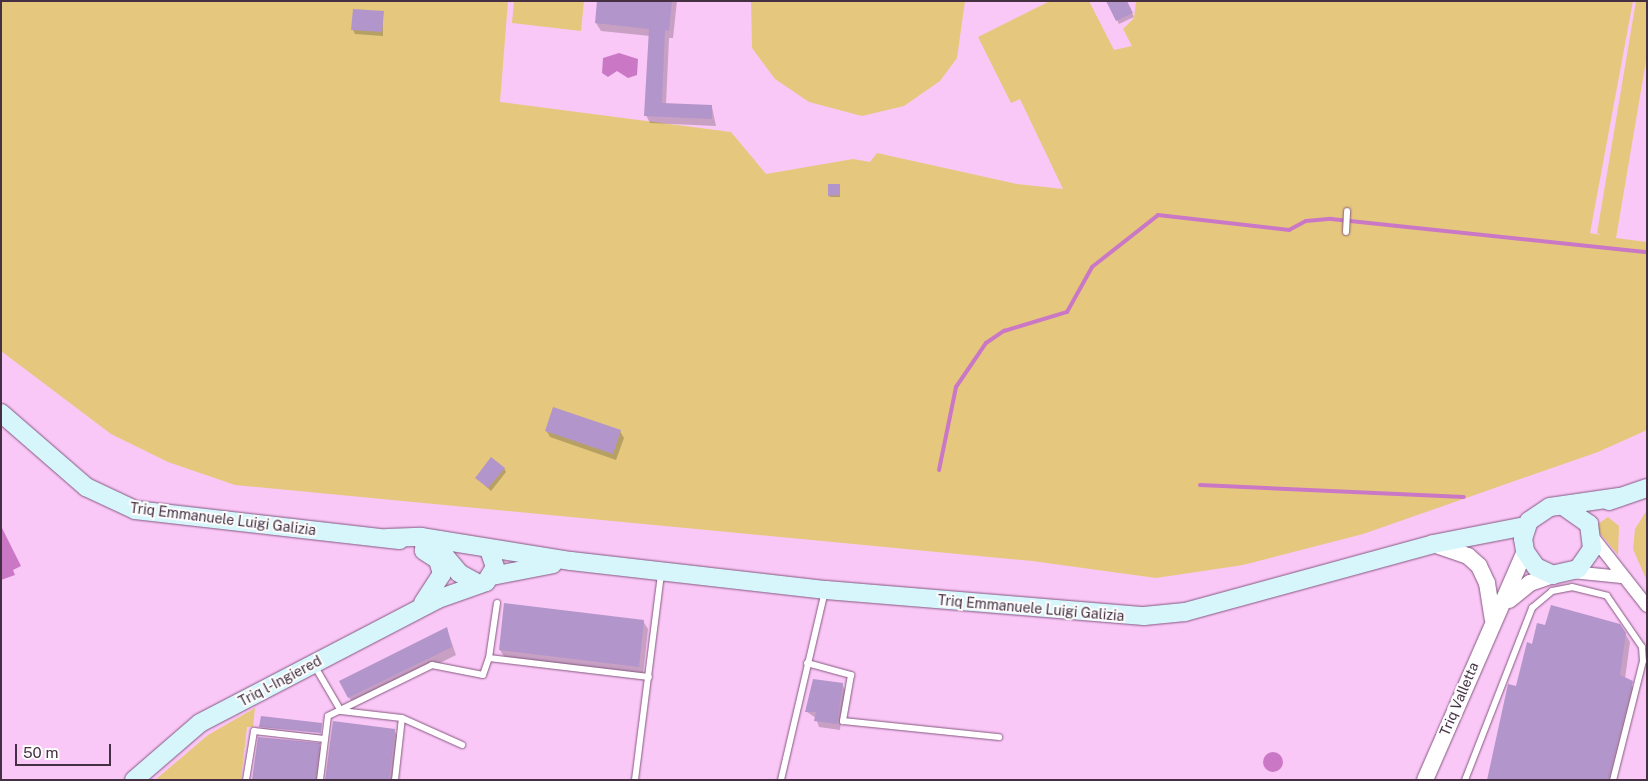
<!DOCTYPE html>
<html>
<head>
<meta charset="utf-8">
<style>
	body { margin:0 }
	#map { position:relative; width:1648px; height:781px; overflow:hidden; background:#fac8f6; font-family:"Public Sans",sans-serif }
	div>[style] { position:absolute }
	[style*='--x'] { left:calc(var(--x)*1px); top:calc(var(--y)*1px); width:calc(var(--w)*1px); rotate:calc(var(--a)*1deg) }
	.green>* { inset:0; background:#e5c87d }
	.water>* { inset:0; background:#ca78c5 }
	.round { border-radius:50% }
	.shadow>* { inset:0; background:#0003 }
	.stream>* { height:4px; margin:-2px; padding:0 2px; transform-origin:2px; border-radius:2px; background:#ca78c5 }
	.building>* { inset:0; background:#b295ca }
	.roads { filter:drop-shadow(0 0 1px #855881) drop-shadow(0 0 1px #855881) }
	.service>* { height:6px; margin:-3px; padding:0 3px; transform-origin:3px; border-radius:3px; background:#fff }
	.minor>* { height:12px; margin:-6px; padding:0 6px; transform-origin:6px; border-radius:6px; background:#fff }
	.tertiary>* { height:16px; margin:-8px; padding:0 8px; transform-origin:8px; border-radius:8px; background:#fff }
	.secondary>* { height:18px; margin:-9px; padding:0 9px; transform-origin:9px; border-radius:9px; background:#d6f6fc }
	span { translate:-50% -50%; white-space:nowrap; text-align:center; line-height:1.15; -webkit-text-stroke:4px #fcfcfc; paint-order:stroke }
	.street-label { font-size:14px; color:#443042 }
	.frame { position:absolute; inset:0; border:2px solid #443042; pointer-events:none }
	.scale { position:absolute; left:15px; top:744px; width:96px; height:22px; box-sizing:border-box; border:2px solid #443042; border-top:0; padding-left:6px; font-size:15px; line-height:18px; white-space:nowrap; color:#443042; -webkit-text-stroke:4px #fcfcfc; paint-order:stroke }
</style>
</head>
<body>
<div id="map">
	<div class="green">
		<div style="clip-path:polygon(1px 1px,508px 1px,500px 102px,731px 132px,766px 174px,853px 159px,870px 162px,877px 153px,1017px 184px,1063px 189px,1020px 99px,1011px 103px,978px 37px,1050px 1px,1089px 1px,1114px 50px,1132px 46px,1123px 29px,1134px 18px,1136px 1px,1633px 1px,1590px 233px,1601px 235px,1597px 233px,1636px 1px,1647px 1px,1647px 55px,1616px 238px,1647px 242px,1647px 430px,1598px 452px,1363px 534px,1243px 565px,1156px 578px,1032px 561px,235px 485px,168px 462px,111px 434px,1px 351px)"></div>
		<div style="clip-path:polygon(514px 1px,584px 1px,581px 31px,512px 23px)"></div>
		<div style="clip-path:polygon(751px 1px,965px 1px,957px 58px,940px 81px,904px 106px,862px 116px,809px 102px,775px 79px,752px 48px)"></div>
		<div style="clip-path:polygon(1647px 510px,1647px 581px,1633px 549px,1635px 529px)"></div>
		<div style="clip-path:polygon(1608px 517px,1619px 526px,1618px 555px,1599px 532px,1598px 524px)"></div>
		<div style="clip-path:polygon(255px 708px,253px 727px,247px 727px,241px 780px,155px 780px,208px 735px)"></div>
	</div>
	<div class="water">
		<div style="clip-path:polygon(619px 53px,638px 59px,637px 75px,628px 78px,617px 71px,608px 77px,602px 73px,603px 58px)"></div>
		<div style="clip-path:polygon(1px 526px,21px 566px,13px 570px,15px 575px,1px 580px)"></div>
		<div class="round" style="left:1263px;top:752px;width:20px;height:20px"></div>
	</div>
	<div class="shadow">
		<div style="clip-path:polygon(599px 1px,677px 1px,673px 38px,669px 38px,666px 105px,712px 107px,716px 126px,650px 123px,646px 115px,650px 36px,601px 31px,596px 23px)"></div>
		<div style="clip-path:polygon(1126px 1px,1134px 17px,1119px 24px,1109px 4px)"></div>
		<div style="clip-path:polygon(383px 12px,383px 36px,355px 34px,353px 30px)"></div>
		<div style="clip-path:polygon(840px 187px,840px 197px,830px 197px,829px 196px)"></div>
		<div style="clip-path:polygon(546px 430px,620px 431px,624px 438px,616px 460px,550px 437px)"></div>
		<div style="clip-path:polygon(504px 468px,506px 472px,491px 491px,477px 478px)"></div>
		<div style="clip-path:polygon(643px 621px,648px 629px,643px 675px,505px 658px,500px 650px)"></div>
		<div style="clip-path:polygon(447px 629px,456px 655px,354px 706px,349px 697px)"></div>
		<div style="clip-path:polygon(1625px 633px,1630px 642px,1625px 679px,1637px 691px,1615px 780px,1488px 780px,1533px 646px)"></div>
		<div style="clip-path:polygon(842px 684px,845px 690px,840px 730px,819px 727px,816px 718px,807px 712px)"></div>
		<div style="clip-path:polygon(262px 728px,323px 735px,322px 737px,263px 730px)"></div>
		<div style="clip-path:polygon(394px 730px,399px 739px,394px 780px,326px 780px)"></div>
		<div style="clip-path:polygon(319px 745px,324px 753px,320px 780px,254px 780px)"></div>
	</div>
	<div class="stream">
		<div style="--x:939;--y:470;--w:85;--a:-78.4"></div>
		<div style="--x:956;--y:387;--w:53;--a:-55.7"></div>
		<div style="--x:986;--y:343;--w:22;--a:-34"></div>
		<div style="--x:1004;--y:331;--w:66;--a:-16.8"></div>
		<div style="--x:1067;--y:312;--w:51;--a:-60.9"></div>
		<div style="--x:1092;--y:267;--w:84;--a:-38.2"></div>
		<div style="--x:1158;--y:215;--w:132;--a:6.5"></div>
		<div style="--x:1289;--y:230;--w:19;--a:-28"></div>
		<div style="--x:1306;--y:221;--w:25;--a:-5"></div>
		<div style="--x:1331;--y:219;--w:318;--a:6"></div>
		<div style="--x:1200;--y:485;--w:264;--a:2.6"></div>
	</div>
	<div class="building">
		<div style="clip-path:polygon(597px 1px,672px 1px,669px 31px,665px 30px,662px 103px,712px 105px,712px 119px,644px 116px,649px 29px,595px 23px)"></div>
		<div style="clip-path:polygon(1106px 1px,1127px 1px,1133px 13px,1116px 21px)"></div>
		<div style="clip-path:polygon(353px 9px,384px 11px,382px 32px,351px 30px)"></div>
		<div style="clip-path:polygon(828px 184px,840px 184px,840px 195px,828px 196px)"></div>
		<div style="clip-path:polygon(553px 407px,621px 430px,613px 454px,545px 431px)"></div>
		<div style="clip-path:polygon(491px 457px,505px 468px,488px 488px,475px 478px)"></div>
		<div style="clip-path:polygon(504px 603px,644px 620px,639px 667px,499px 650px)"></div>
		<div style="clip-path:polygon(1551px 605px,1620px 624px,1626px 633px,1620px 675px,1633px 681px,1608px 780px,1487px 780px,1508px 684px,1516px 686px,1527px 642px,1532px 644px,1537px 623px,1545px 625px)"></div>
		<div style="clip-path:polygon(447px 627px,452px 647px,348px 698px,339px 681px)"></div>
		<div style="clip-path:polygon(813px 679px,843px 683px,837px 724px,814px 721px,816px 712px,805px 712px)"></div>
		<div style="clip-path:polygon(261px 716px,322px 723px,321px 733px,259px 727px)"></div>
		<div style="clip-path:polygon(333px 721px,395px 729px,389px 780px,325px 780px)"></div>
		<div style="clip-path:polygon(258px 737px,320px 743px,315px 780px,252px 780px)"></div>
	</div>
	<div class="roads">
		<div class="service">
			<div style="--x:1346;--y:232;--w:21;--a:-87"></div>
			<div style="--x:497;--y:603;--w:56;--a:98.3"></div>
			<div style="--x:489;--y:658;--w:161;--a:6.8"></div>
			<div style="--x:807;--y:663;--w:46;--a:15.3"></div>
			<div style="--x:851;--y:675;--w:47;--a:99.9"></div>
			<div style="--x:843;--y:721;--w:157;--a:5.9"></div>
			<div style="--x:314;--y:665;--w:53;--a:59.6"></div>
			<div style="--x:341;--y:711;--w:61;--a:6.5"></div>
			<div style="--x:402;--y:718;--w:66;--a:24.2"></div>
			<div style="--x:246;--y:780;--w:50;--a:-80.7"></div>
			<div style="--x:254;--y:731;--w:71;--a:6.4"></div>
			<div style="--x:320;--y:780;--w:64;--a:-82.9"></div>
			<div style="--x:328;--y:716;--w:116;--a:-26.1"></div>
			<div style="--x:432;--y:665;--w:52;--a:11.1"></div>
			<div style="--x:483;--y:675;--w:18;--a:-71"></div>
			<div style="--x:395;--y:780;--w:62;--a:-83.6"></div>
			<div style="--x:635;--y:780;--w:209;--a:-82.8"></div>
			<div style="--x:781;--y:780;--w:194;--a:-76.9"></div>
			<div style="--x:1465;--y:780;--w:185;--a:-68.7"></div>
			<div style="--x:1532;--y:608;--w:26;--a:-40"></div>
			<div style="--x:1552;--y:591;--w:20;--a:-11"></div>
			<div style="--x:1572;--y:587;--w:36;--a:14"></div>
			<div style="--x:1607;--y:596;--w:62;--a:55.5"></div>
			<div style="--x:1642;--y:647;--w:14;--a:86"></div>
			<div style="--x:1643;--y:661;--w:123;--a:104.1"></div>
		</div>
		<div class="minor">
			<div style="--x:1592;--y:536;--w:89;--a:51.8"></div>
			<div style="--x:1572;--y:572;--w:50;--a:5.7"></div>
		</div>
		<div class="tertiary">
			<div style="--x:1433;--y:544;--w:37;--a:19"></div>
			<div style="--x:1468;--y:556;--w:15;--a:42"></div>
			<div style="--x:1479;--y:566;--w:19;--a:65"></div>
			<div style="--x:1487;--y:583;--w:36;--a:81"></div>
			<div style="--x:1509;--y:600;--w:27;--a:-39"></div>
			<div style="--x:1530;--y:583;--w:24;--a:-19"></div>
			<div style="--x:1425;--y:780;--w:250;--a:-66.4"></div>
		</div>
		<div class="secondary">
			<div style="--x:1;--y:413;--w:113;--a:41"></div>
			<div style="--x:86;--y:487;--w:54;--a:25.1"></div>
			<div style="--x:135;--y:510;--w:266;--a:6.5"></div>
			<div style="--x:1609;--y:501;--w:40;--a:-18.9"></div>
			<div style="--x:1563;--y:506;--w:32;--a:35"></div>
			<div style="--x:1589;--y:524;--w:25;--a:83"></div>
			<div style="--x:1592;--y:549;--w:24;--a:125"></div>
			<div style="--x:1578;--y:569;--w:26;--a:167"></div>
			<div style="--x:1553;--y:575;--w:19;--a:-155"></div>
			<div style="--x:1536;--y:567;--w:19;--a:-125"></div>
			<div style="--x:1525;--y:551;--w:12;--a:-99"></div>
			<div style="--x:1523;--y:539;--w:19;--a:-72"></div>
			<div style="--x:1529;--y:521;--w:25;--a:-34"></div>
			<div style="--x:1550;--y:507;--w:70;--a:-8.2"></div>
			<div style="--x:387;--y:538;--w:34;--a:-2"></div>
			<div style="--x:421;--y:537;--w:152;--a:9.1"></div>
			<div style="--x:571;--y:561;--w:257;--a:6.5"></div>
			<div style="--x:826;--y:590;--w:319;--a:4.7"></div>
			<div style="--x:1144;--y:616;--w:41;--a:-5.6"></div>
			<div style="--x:1185;--y:612;--w:257;--a:-15.3"></div>
			<div style="--x:1433;--y:544;--w:95;--a:-11"></div>
			<div style="--x:424;--y:545;--w:17;--a:17"></div>
			<div style="--x:440;--y:550;--w:30;--a:50"></div>
			<div style="--x:459;--y:573;--w:23;--a:29"></div>
			<div style="--x:492;--y:576;--w:62;--a:-11.1"></div>
			<div style="--x:423;--y:603;--w:35;--a:-57"></div>
			<div style="--x:442;--y:574;--w:15;--a:-106"></div>
			<div style="--x:438;--y:560;--w:17;--a:-147"></div>
			<div style="--x:134;--y:780;--w:87;--a:-40.8"></div>
			<div style="--x:200;--y:723;--w:268;--a:-27.5"></div>
			<div style="--x:438;--y:599;--w:51;--a:-19.5"></div>
			<div style="--x:486;--y:582;--w:17;--a:-59"></div>
			<div style="--x:495;--y:567;--w:18;--a:-109"></div>
		</div>
	</div>
	<div class="street-label">
		<span style="left:223px;top:519px;rotate:7deg">Triq Emmanuele Luigi Galizia</span>
		<span style="left:1031px;top:608px;rotate:5deg">Triq Emmanuele Luigi Galizia</span>
		<span style="left:280px;top:681px;rotate:-28deg">Triq l-Ingiered</span>
		<span style="left:1459px;top:699px;rotate:-67deg">Triq Valletta</span>
	</div>
	<div class="frame"></div>
	<div class="scale">50 m</div>
</div>
</body>
</html>
